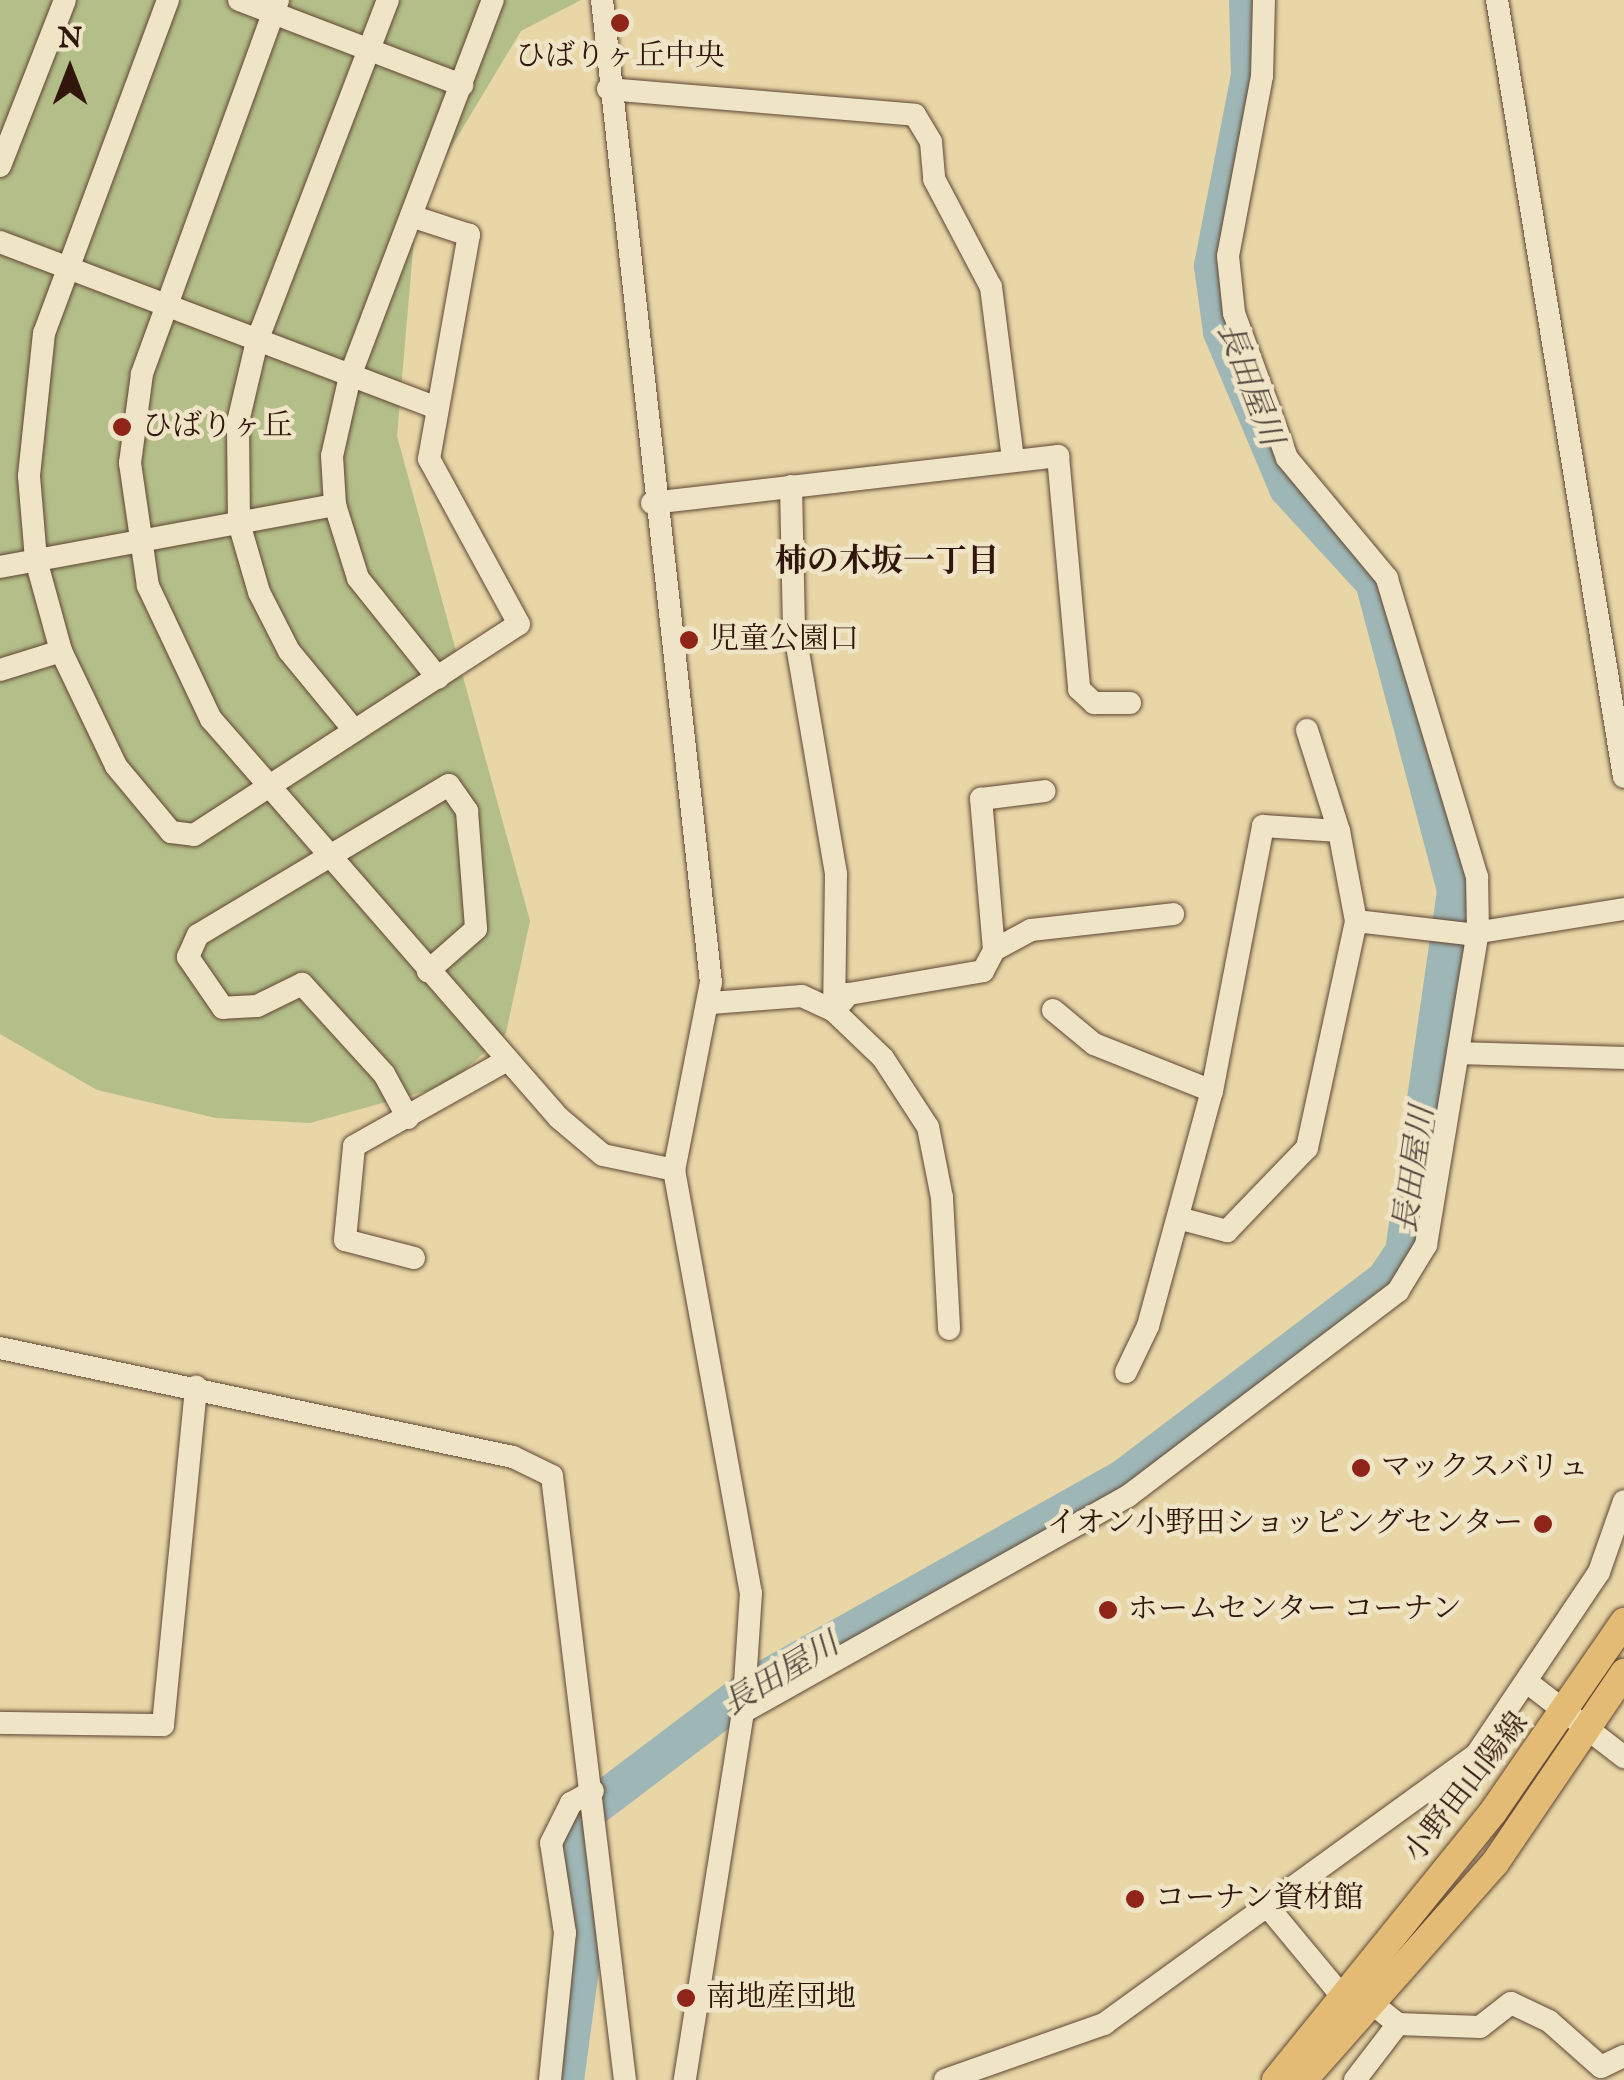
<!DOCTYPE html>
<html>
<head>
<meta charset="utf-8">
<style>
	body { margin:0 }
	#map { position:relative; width:1624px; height:2080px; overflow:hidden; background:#e8d6a7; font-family:"IM FELL English","Noto Serif JP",serif }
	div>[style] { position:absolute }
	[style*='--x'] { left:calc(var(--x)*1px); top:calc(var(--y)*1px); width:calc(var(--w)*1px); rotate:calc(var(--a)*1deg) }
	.green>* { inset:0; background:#b4be89 }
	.river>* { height:38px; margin:-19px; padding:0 19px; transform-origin:19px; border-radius:19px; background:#9eb6b5 }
	.roads { filter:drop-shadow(0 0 2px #5f4632) drop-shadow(0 0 2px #5f4632) }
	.minor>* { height:22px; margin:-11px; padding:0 11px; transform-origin:11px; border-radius:11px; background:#f0e4c6 }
	.major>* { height:28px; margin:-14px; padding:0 14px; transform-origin:14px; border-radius:14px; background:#e4bb74 }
	.dots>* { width:28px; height:28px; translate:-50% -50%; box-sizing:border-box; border:5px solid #f0e4c6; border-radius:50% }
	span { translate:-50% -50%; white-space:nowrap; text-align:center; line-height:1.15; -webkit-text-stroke:9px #f0e4c6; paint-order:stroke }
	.poi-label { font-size:30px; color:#31160b }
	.left { translate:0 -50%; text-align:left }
	.right { translate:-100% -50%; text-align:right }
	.street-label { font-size:30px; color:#31160b }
	.water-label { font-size:32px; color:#52463e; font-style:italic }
	.neighbourhood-label { font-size:32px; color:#31160b; font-weight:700 }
	.north { position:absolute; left:20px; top:20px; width:100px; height:100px; -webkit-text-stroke:8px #f0e4c6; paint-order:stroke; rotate:0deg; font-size:28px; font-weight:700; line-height:40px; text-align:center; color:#31160b }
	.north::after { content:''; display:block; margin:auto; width:35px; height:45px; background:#31160b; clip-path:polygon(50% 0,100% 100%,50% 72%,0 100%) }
</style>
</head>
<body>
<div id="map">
	<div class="green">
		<div style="clip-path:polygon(0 0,581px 0,521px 31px,417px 204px,397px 436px,530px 921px,506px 1033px,448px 1085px,310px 1123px,216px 1118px,97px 1090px,0 1034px)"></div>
	</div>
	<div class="river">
		<div style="--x:565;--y:2080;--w:120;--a:-82.3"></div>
		<div style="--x:581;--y:1961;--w:122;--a:-96.6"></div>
		<div style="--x:567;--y:1840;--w:30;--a:-57"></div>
		<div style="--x:583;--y:1815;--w:216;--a:-37.1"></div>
		<div style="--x:755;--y:1685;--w:423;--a:-29.3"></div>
		<div style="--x:1124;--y:1478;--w:328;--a:-37.2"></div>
		<div style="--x:1385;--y:1280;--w:34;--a:-56"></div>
		<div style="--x:1404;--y:1252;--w:366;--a:-81.8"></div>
		<div style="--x:1456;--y:890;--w:319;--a:-104.9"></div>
		<div style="--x:1374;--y:582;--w:127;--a:-132.5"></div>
		<div style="--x:1288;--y:488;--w:169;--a:-112.9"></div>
		<div style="--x:1222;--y:332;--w:67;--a:-97.8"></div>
		<div style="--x:1213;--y:266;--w:194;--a:-79"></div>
		<div style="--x:1250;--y:76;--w:76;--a:-91.5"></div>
	</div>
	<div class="roads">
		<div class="minor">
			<div style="--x:168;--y:0;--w:355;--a:110.4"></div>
			<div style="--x:44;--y:333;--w:144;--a:96"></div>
			<div style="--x:29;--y:476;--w:84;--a:85.2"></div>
			<div style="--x:36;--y:560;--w:94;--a:74.6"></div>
			<div style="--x:61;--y:651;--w:127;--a:64.4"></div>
			<div style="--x:116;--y:766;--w:86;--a:50.2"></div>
			<div style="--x:171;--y:832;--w:23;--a:7"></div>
			<div style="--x:194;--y:835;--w:387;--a:-33"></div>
			<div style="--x:519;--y:624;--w:188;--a:-118.6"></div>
			<div style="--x:429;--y:459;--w:228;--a:-79.9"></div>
			<div style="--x:469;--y:235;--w:61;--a:-161.9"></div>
			<div style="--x:239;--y:0;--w:239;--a:20.9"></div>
			<div style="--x:278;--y:0;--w:398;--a:110"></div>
			<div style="--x:142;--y:374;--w:90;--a:97.7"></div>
			<div style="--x:130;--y:463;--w:124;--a:81.7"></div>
			<div style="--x:148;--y:586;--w:147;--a:64.7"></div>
			<div style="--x:211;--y:719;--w:529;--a:48.91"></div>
			<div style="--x:559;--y:1118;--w:57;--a:40.1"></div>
			<div style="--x:603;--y:1155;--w:73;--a:11.9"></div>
			<div style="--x:602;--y:0;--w:988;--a:83.67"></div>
			<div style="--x:711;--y:982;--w:192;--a:101.1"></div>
			<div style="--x:674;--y:1170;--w:430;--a:79.7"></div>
			<div style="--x:751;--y:1593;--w:119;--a:93.8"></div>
			<div style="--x:743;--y:1712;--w:373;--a:99"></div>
			<div style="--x:1497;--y:0;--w:787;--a:80.72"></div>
			<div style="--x:608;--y:89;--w:308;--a:4.8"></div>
			<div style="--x:915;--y:115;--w:31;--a:59"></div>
			<div style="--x:931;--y:142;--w:37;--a:85"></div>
			<div style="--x:934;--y:179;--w:122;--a:62.2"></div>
			<div style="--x:991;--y:287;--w:172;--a:82.7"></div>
			<div style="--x:0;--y:166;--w:178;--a:-68.6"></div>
			<div style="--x:0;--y:242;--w:468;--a:20.8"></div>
			<div style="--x:791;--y:486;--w:142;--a:88.8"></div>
			<div style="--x:794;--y:628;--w:250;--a:80.3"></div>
			<div style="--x:836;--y:874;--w:137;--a:90.8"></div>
			<div style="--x:834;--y:1011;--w:68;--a:43.8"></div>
			<div style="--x:883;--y:1058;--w:82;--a:56.9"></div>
			<div style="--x:928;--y:1127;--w:72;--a:78.8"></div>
			<div style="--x:942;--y:1198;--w:131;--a:86.9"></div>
			<div style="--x:652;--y:503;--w:409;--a:-6.6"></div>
			<div style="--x:1058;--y:456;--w:234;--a:84.8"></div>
			<div style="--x:1079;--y:689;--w:21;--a:43"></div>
			<div style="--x:1094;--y:703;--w:36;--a:0"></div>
			<div style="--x:0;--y:567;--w:341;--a:-10.5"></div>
			<div style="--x:0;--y:670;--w:64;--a:-17.3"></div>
			<div style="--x:438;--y:678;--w:128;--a:-128.7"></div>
			<div style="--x:358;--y:578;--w:77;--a:-107.5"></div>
			<div style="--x:335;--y:505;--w:49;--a:-93.5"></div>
			<div style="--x:332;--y:456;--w:82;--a:-77.3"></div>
			<div style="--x:350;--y:376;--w:402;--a:-69.2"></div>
			<div style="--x:354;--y:730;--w:102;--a:-129.4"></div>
			<div style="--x:289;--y:651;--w:66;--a:-117"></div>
			<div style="--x:259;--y:592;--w:72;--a:-106.2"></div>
			<div style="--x:239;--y:523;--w:101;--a:-90.6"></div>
			<div style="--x:238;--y:422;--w:83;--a:-76.8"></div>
			<div style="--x:257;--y:341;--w:365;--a:-69"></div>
			<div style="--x:1307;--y:730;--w:106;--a:72.4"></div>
			<div style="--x:994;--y:950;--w:42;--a:-28.4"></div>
			<div style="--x:1031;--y:930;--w:143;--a:-6.4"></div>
			<div style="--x:711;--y:1003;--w:91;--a:-4.4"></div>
			<div style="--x:802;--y:996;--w:35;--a:25"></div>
			<div style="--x:834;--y:1011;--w:23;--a:-49"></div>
			<div style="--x:849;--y:994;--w:136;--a:-9.7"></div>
			<div style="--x:983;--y:971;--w:24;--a:-62"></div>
			<div style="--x:994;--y:950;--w:152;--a:-94.9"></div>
			<div style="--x:981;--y:799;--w:64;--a:-7.1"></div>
			<div style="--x:1053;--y:1010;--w:53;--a:39.7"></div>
			<div style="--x:1094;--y:1044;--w:127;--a:21.7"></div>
			<div style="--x:1459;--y:1053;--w:165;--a:1.7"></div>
			<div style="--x:408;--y:1118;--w:50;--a:-118.6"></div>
			<div style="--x:384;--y:1074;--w:122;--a:-132.3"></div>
			<div style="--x:302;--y:984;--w:50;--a:153.9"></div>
			<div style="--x:257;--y:1006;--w:34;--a:177"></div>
			<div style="--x:223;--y:1008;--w:62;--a:-124.5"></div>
			<div style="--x:188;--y:957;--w:24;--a:-66"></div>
			<div style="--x:198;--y:935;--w:292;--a:-30.9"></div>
			<div style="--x:449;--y:785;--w:32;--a:55"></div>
			<div style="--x:467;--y:811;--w:118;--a:85.6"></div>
			<div style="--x:476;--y:929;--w:64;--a:138.8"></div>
			<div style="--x:1178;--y:1218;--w:51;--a:14.9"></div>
			<div style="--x:1227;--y:1231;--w:115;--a:-46.1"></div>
			<div style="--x:1307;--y:1148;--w:232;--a:-77.8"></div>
			<div style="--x:414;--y:1258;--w:71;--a:-165.4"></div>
			<div style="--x:345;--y:1240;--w:94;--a:-84.5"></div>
			<div style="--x:354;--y:1146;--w:176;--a:-29.3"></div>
			<div style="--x:0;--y:1348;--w:524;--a:12"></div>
			<div style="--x:513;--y:1457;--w:43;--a:26"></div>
			<div style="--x:552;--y:1476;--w:608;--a:83.11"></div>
			<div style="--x:1126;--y:1372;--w:51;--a:-64.4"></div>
			<div style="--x:1148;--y:1326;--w:244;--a:-74.8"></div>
			<div style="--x:1212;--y:1091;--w:270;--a:-79.1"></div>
			<div style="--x:1263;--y:826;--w:76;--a:3.8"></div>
			<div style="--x:1339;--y:831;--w:92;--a:79.3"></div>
			<div style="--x:1356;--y:921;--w:113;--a:6.6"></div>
			<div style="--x:1468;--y:934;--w:158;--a:-9.1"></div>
			<div style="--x:1527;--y:1682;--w:123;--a:37.7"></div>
			<div style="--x:743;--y:1712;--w:441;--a:-29.3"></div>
			<div style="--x:1128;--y:1496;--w:339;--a:-37.2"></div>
			<div style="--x:1398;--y:1291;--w:54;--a:-58.7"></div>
			<div style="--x:1426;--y:1245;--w:317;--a:-80.6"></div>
			<div style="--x:1478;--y:932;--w:55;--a:-91"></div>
			<div style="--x:1477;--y:877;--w:312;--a:-106.8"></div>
			<div style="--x:1387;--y:578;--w:156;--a:-129.8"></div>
			<div style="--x:1287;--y:458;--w:154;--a:-110.1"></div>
			<div style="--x:1234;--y:313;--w:57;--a:-96"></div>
			<div style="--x:1228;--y:256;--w:183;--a:-79.3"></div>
			<div style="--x:1262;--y:76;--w:76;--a:-88.5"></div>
			<div style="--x:0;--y:1723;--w:163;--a:0.7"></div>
			<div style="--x:163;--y:1725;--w:340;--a:-84.4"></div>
			<div style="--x:1268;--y:1907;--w:114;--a:50.3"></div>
			<div style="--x:1373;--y:2004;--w:32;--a:39"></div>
			<div style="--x:1398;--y:2024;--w:82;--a:2.1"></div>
			<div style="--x:1480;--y:2027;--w:39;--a:-38"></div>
			<div style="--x:1511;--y:2003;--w:42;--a:25.3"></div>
			<div style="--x:1549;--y:2021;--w:69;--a:41.5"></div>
			<div style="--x:1601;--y:2067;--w:25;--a:-26"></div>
			<div style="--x:550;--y:2080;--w:148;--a:-84.2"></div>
			<div style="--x:565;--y:1933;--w:91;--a:-98.8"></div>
			<div style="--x:551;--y:1843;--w:45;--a:-63.4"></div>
			<div style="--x:571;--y:1803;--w:25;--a:-29"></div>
			<div style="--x:945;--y:2080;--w:169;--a:-19.4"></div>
			<div style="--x:1104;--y:2024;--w:459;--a:-35.9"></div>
			<div style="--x:1476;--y:1755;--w:220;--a:-56.1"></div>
			<div style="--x:1599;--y:1572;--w:75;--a:-70.6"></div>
			<div style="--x:1355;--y:2080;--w:71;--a:-52.5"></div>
		</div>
		<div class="major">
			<div style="--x:1276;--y:2080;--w:345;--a:-51"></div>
			<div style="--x:1493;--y:1812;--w:231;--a:-55.4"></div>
			<div style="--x:1303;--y:2080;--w:290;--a:-48.5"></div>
			<div style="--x:1495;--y:1863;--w:230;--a:-55.8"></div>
		</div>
	</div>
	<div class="dots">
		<div style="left:620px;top:23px;background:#8f2418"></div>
		<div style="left:122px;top:427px;background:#8f2418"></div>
		<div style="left:689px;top:640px;background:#8f2418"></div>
		<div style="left:1361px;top:1468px;background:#8f2418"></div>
		<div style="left:1543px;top:1524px;background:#8f2418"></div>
		<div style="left:1108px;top:1610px;background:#8f2418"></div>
		<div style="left:1135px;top:1899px;background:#8f2418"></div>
		<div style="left:686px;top:1998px;background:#8f2418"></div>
	</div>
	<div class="poi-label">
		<span style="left:620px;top:57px">ひばりヶ丘中央</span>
		<span class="left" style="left:142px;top:427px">ひばりヶ丘</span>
		<span class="left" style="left:709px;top:640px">児童公園口</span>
		<span class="left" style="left:1381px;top:1468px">マックスバリュ</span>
		<span class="right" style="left:1523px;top:1524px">イオン小野田ショッピングセンター</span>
		<span class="left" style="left:1128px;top:1610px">ホームセンター コーナン</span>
		<span class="left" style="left:1155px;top:1899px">コーナン資材館</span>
		<span class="left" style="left:706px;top:1998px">南地産団地</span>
	</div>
	<div class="street-label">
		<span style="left:1467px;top:1788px;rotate:-52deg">小野田山陽線</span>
	</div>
	<div class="water-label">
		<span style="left:1248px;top:385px;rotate:69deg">長田屋川</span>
		<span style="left:1416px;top:1170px;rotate:-82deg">長田屋川</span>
		<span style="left:782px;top:1676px;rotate:-31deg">長田屋川</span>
	</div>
	<div class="neighbourhood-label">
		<span style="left:887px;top:563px">柿の木坂一丁目</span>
	</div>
	<div class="north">N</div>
</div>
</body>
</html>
